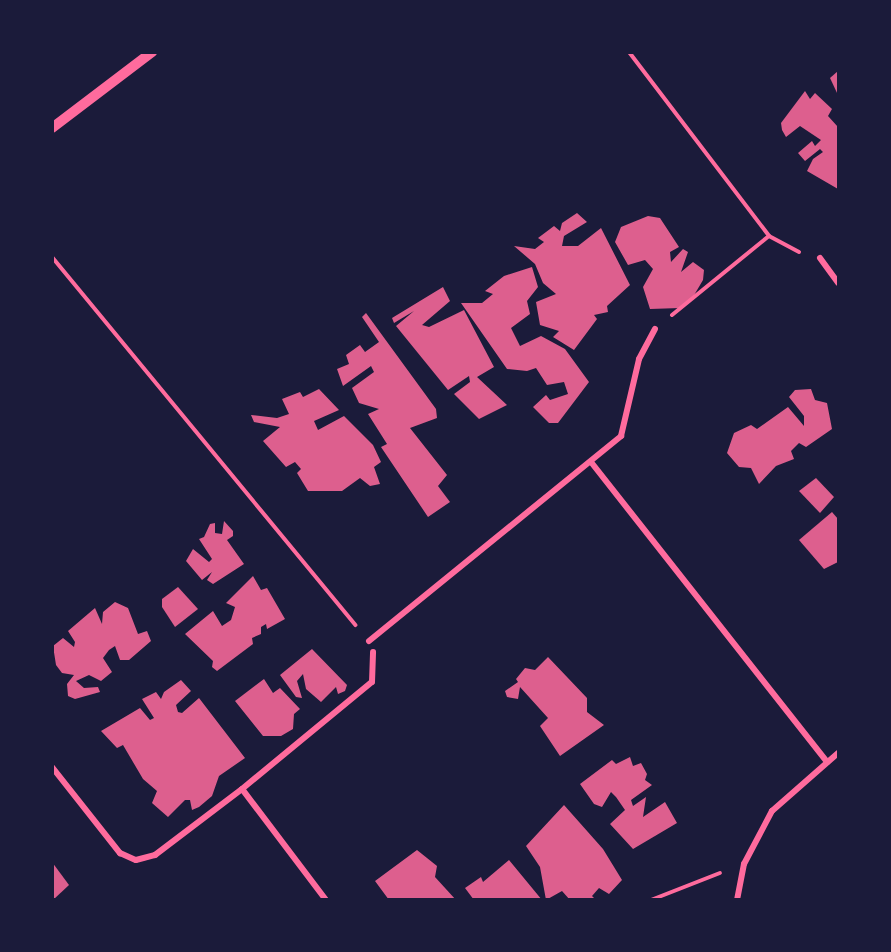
<!DOCTYPE html>
<html>
<head>
<meta charset="utf-8">
<style>
	body { margin:0 }
	#map { position:relative; width:891px; height:952px; overflow:hidden; background:#1b1b3a; font-family:Lato,sans-serif }
	div>[style] { position:absolute }
	[style*='--x'] { left:calc(var(--x)*1px); top:calc(var(--y)*1px); width:calc(var(--w)*1px); rotate:calc(var(--a)*1deg) }
	.building>* { inset:0; background:#dd5f8e }
	.path>* { height:4px; margin:-2px; padding:0 2px; transform-origin:2px; border-radius:2px; background:#ff6b9d }
	.minor>* { height:6px; margin:-3px; padding:0 3px; transform-origin:3px; border-radius:3px; background:#ff6b9d }
	.tertiary>* { height:10px; margin:-5px; padding:0 5px; transform-origin:5px; border-radius:5px; background:#ff6b9d }
	span { translate:-50% -50%; white-space:nowrap; text-align:center; line-height:1.15; -webkit-text-stroke:5px #1b1b3a; paint-order:stroke }
	.frame { position:absolute; inset:0; border:54px solid #1b1b3a; pointer-events:none }
</style>
</head>
<body>
<div id="map">
	<div class="building">
		<div style="clip-path:polygon(838px 71px,838px 95px,830px 78px)"></div>
		<div style="clip-path:polygon(805px 91px,810px 99px,815px 93px,832px 109px,828px 116px,838px 127px,838px 189px,807px 171px,813px 159px,823px 152px,820px 149px,805px 161px,798px 153px,812px 141px,815px 146px,821px 140px,800px 126px,786px 137px,782px 130px,781px 123px)"></div>
		<div style="clip-path:polygon(577px 213px,587px 222px,564px 236px,562px 246px,578px 246px,601px 228px,630px 285px,607px 306px,608px 312px,594px 315px,597px 319px,574px 350px,553px 337px,559px 331px,540px 325px,536px 302px,556px 294px,543px 283px,535px 264px,514px 246px,535px 249px,544px 242px,538px 238px,554px 226px,560px 231px,562px 223px)"></div>
		<div style="clip-path:polygon(648px 216px,660px 218px,679px 247px,670px 252px,671px 262px,683px 249px,688px 252px,681px 272px,693px 262px,704px 270px,703px 280px,693px 297px,680px 308px,650px 309px,643px 287px,653px 269px,645px 260px,628px 265px,615px 242px,621px 227px)"></div>
		<div style="clip-path:polygon(532px 267px,538px 287px,527px 301px,530px 314px,511px 328px,520px 346px,541px 336px,565px 349px,589px 382px,558px 423px,549px 423px,533px 407px,546px 395px,550px 400px,568px 394px,564px 382px,547px 385px,536px 368px,527px 371px,507px 369px,461px 303px,482px 303px,493px 294px,485px 291px,504px 276px)"></div>
		<div style="clip-path:polygon(443px 287px,450px 301px,422px 325px,429px 327px,464px 310px,494px 367px,477px 377px,507px 405px,479px 419px,454px 394px,470px 382px,469px 376px,448px 390px,396px 326px,414px 311px,394px 323px,392px 318px)"></div>
		<div style="clip-path:polygon(366px 313px,436px 409px,437px 418px,410px 428px,447px 475px,438px 486px,450px 502px,428px 517px,381px 447px,387px 444px,368px 414px,379px 409px,359px 403px,352px 388px,374px 372px,371px 366px,343px 386px,337px 369px,349px 364px,346px 355px,360px 345px,365px 352px,379px 342px,362px 317px)"></div>
		<div style="clip-path:polygon(319px 389px,339px 410px,314px 421px,318px 430px,344px 416px,373px 445px,381px 462px,374px 467px,380px 484px,370px 486px,360px 478px,342px 491px,308px 491px,297px 473px,301px 469px,295px 462px,286px 467px,263px 441px,280px 427px,254px 422px,251px 415px,277px 418px,289px 414px,282px 399px,300px 392px,303px 397px)"></div>
		<div style="clip-path:polygon(811px 389px,815px 400px,827px 403px,832px 429px,806px 447px,799px 443px,791px 451px,794px 459px,776px 466px,759px 484px,751px 468px,739px 467px,727px 453px,734px 433px,751px 425px,757px 429px,788px 407px,804px 426px,804px 416px,789px 397px,795px 390px)"></div>
		<div style="clip-path:polygon(816px 478px,834px 497px,820px 513px,799px 491px)"></div>
		<div style="clip-path:polygon(832px 512px,838px 519px,838px 562px,824px 569px,799px 540px)"></div>
		<div style="clip-path:polygon(224px 521px,233px 531px,233px 536px,227px 540px,244px 564px,213px 584px,207px 580px,212px 572px,202px 580px,186px 561px,193px 549px,209px 562px,212px 559px,199px 539px,204px 537px,210px 524px,215px 523px,215px 533px,222px 534px)"></div>
		<div style="clip-path:polygon(253px 576px,261px 590px,267px 588px,285px 619px,267px 629px,266px 624px,261px 627px,261px 634px,252px 638px,253px 644px,217px 671px,212px 667px,213px 661px,185px 634px,213px 611px,222px 626px,231px 620px,235px 607px,226px 603px)"></div>
		<div style="clip-path:polygon(178px 587px,198px 609px,175px 627px,162px 607px,162px 599px)"></div>
		<div style="clip-path:polygon(115px 602px,128px 608px,138px 634px,147px 631px,151px 641px,129px 660px,120px 660px,115px 646px,109px 650px,103px 658px,112px 672px,101px 681px,89px 675px,76px 681px,84px 688px,98px 687px,100px 692px,75px 699px,68px 696px,67px 684px,74px 675px,62px 673px,56px 665px,53px 646px,63px 638px,74px 647px,75px 642px,68px 631px,95px 608px,102px 624px,103px 612px)"></div>
		<div style="clip-path:polygon(312px 649px,347px 685px,345px 691px,338px 694px,336px 687px,321px 702px,306px 689px,303px 674px,297px 681px,302px 698px,296px 697px,280px 675px)"></div>
		<div style="clip-path:polygon(548px 657px,587px 698px,587px 712px,604px 725px,560px 756px,540px 726px,548px 718px,520px 687px,518px 699px,507px 697px,505px 691px,518px 682px,516px 679px,525px 668px,535px 670px)"></div>
		<div style="clip-path:polygon(264px 679px,273px 693px,280px 688px,300px 709px,294px 714px,293px 729px,281px 736px,263px 736px,235px 701px)"></div>
		<div style="clip-path:polygon(181px 680px,191px 691px,176px 705px,178px 712px,182px 713px,199px 698px,245px 758px,219px 776px,212px 796px,199px 807px,192px 810px,190px 800px,185px 800px,168px 817px,152px 803px,157px 791px,143px 779px,123px 745px,117px 748px,101px 731px,140px 708px,150px 720px,154px 718px,142px 699px,156px 692px,161px 699px,164px 692px)"></div>
		<div style="clip-path:polygon(630px 757px,633px 766px,641px 763px,647px 774px,645px 780px,652px 785px,631px 800px,633px 806px,646px 797px,643px 817px,665px 802px,677px 823px,633px 849px,610px 824px,625px 810px,616px 797px,611px 792px,602px 807px,594px 804px,580px 784px,612px 760px,616px 764px)"></div>
		<div style="clip-path:polygon(564px 805px,603px 849px,622px 880px,609px 894px,599px 888px,592px 896px,596px 900px,570px 900px,562px 891px,546px 900px,540px 867px,526px 846px)"></div>
		<div style="clip-path:polygon(417px 850px,437px 866px,435px 877px,456px 900px,389px 900px,375px 881px)"></div>
		<div style="clip-path:polygon(509px 860px,542px 900px,474px 900px,465px 888px,481px 877px,483px 882px)"></div>
		<div style="clip-path:polygon(52px 862px,69px 885px,53px 900px,52px 900px)"></div>
	</div>
	<div class="path">
		<div style="--x:629;--y:52;--w:231;--a:52.7"></div>
		<div style="--x:769;--y:236;--w:34;--a:28"></div>
		<div style="--x:52;--y:257;--w:477;--a:50.5"></div>
		<div style="--x:672;--y:315;--w:125;--a:-39.2"></div>
		<div style="--x:651;--y:900;--w:74;--a:-21.4"></div>
	</div>
	<div class="minor">
		<div style="--x:820;--y:258;--w:31;--a:54"></div>
		<div style="--x:591;--y:462;--w:382;--a:51.8"></div>
		<div style="--x:369;--y:641;--w:325;--a:-39.1"></div>
		<div style="--x:621;--y:436;--w:79;--a:-76.8"></div>
		<div style="--x:639;--y:359;--w:34;--a:-62"></div>
		<div style="--x:52;--y:767;--w:110;--a:51.7"></div>
		<div style="--x:120;--y:853;--w:17;--a:24"></div>
		<div style="--x:136;--y:860;--w:20;--a:-15"></div>
		<div style="--x:155;--y:855;--w:109;--a:-37.2"></div>
		<div style="--x:326;--y:900;--w:139;--a:-127.1"></div>
		<div style="--x:242;--y:789;--w:168;--a:-39.5"></div>
		<div style="--x:372;--y:682;--w:30;--a:-88"></div>
		<div style="--x:737;--y:900;--w:37;--a:-79"></div>
		<div style="--x:744;--y:864;--w:60;--a:-62.2"></div>
		<div style="--x:772;--y:811;--w:88;--a:-41.3"></div>
	</div>
	<div class="tertiary">
		<div style="--x:52;--y:128;--w:126;--a:-37.2"></div>
	</div>
	<div class="frame"></div>
</div>
</body>
</html>
